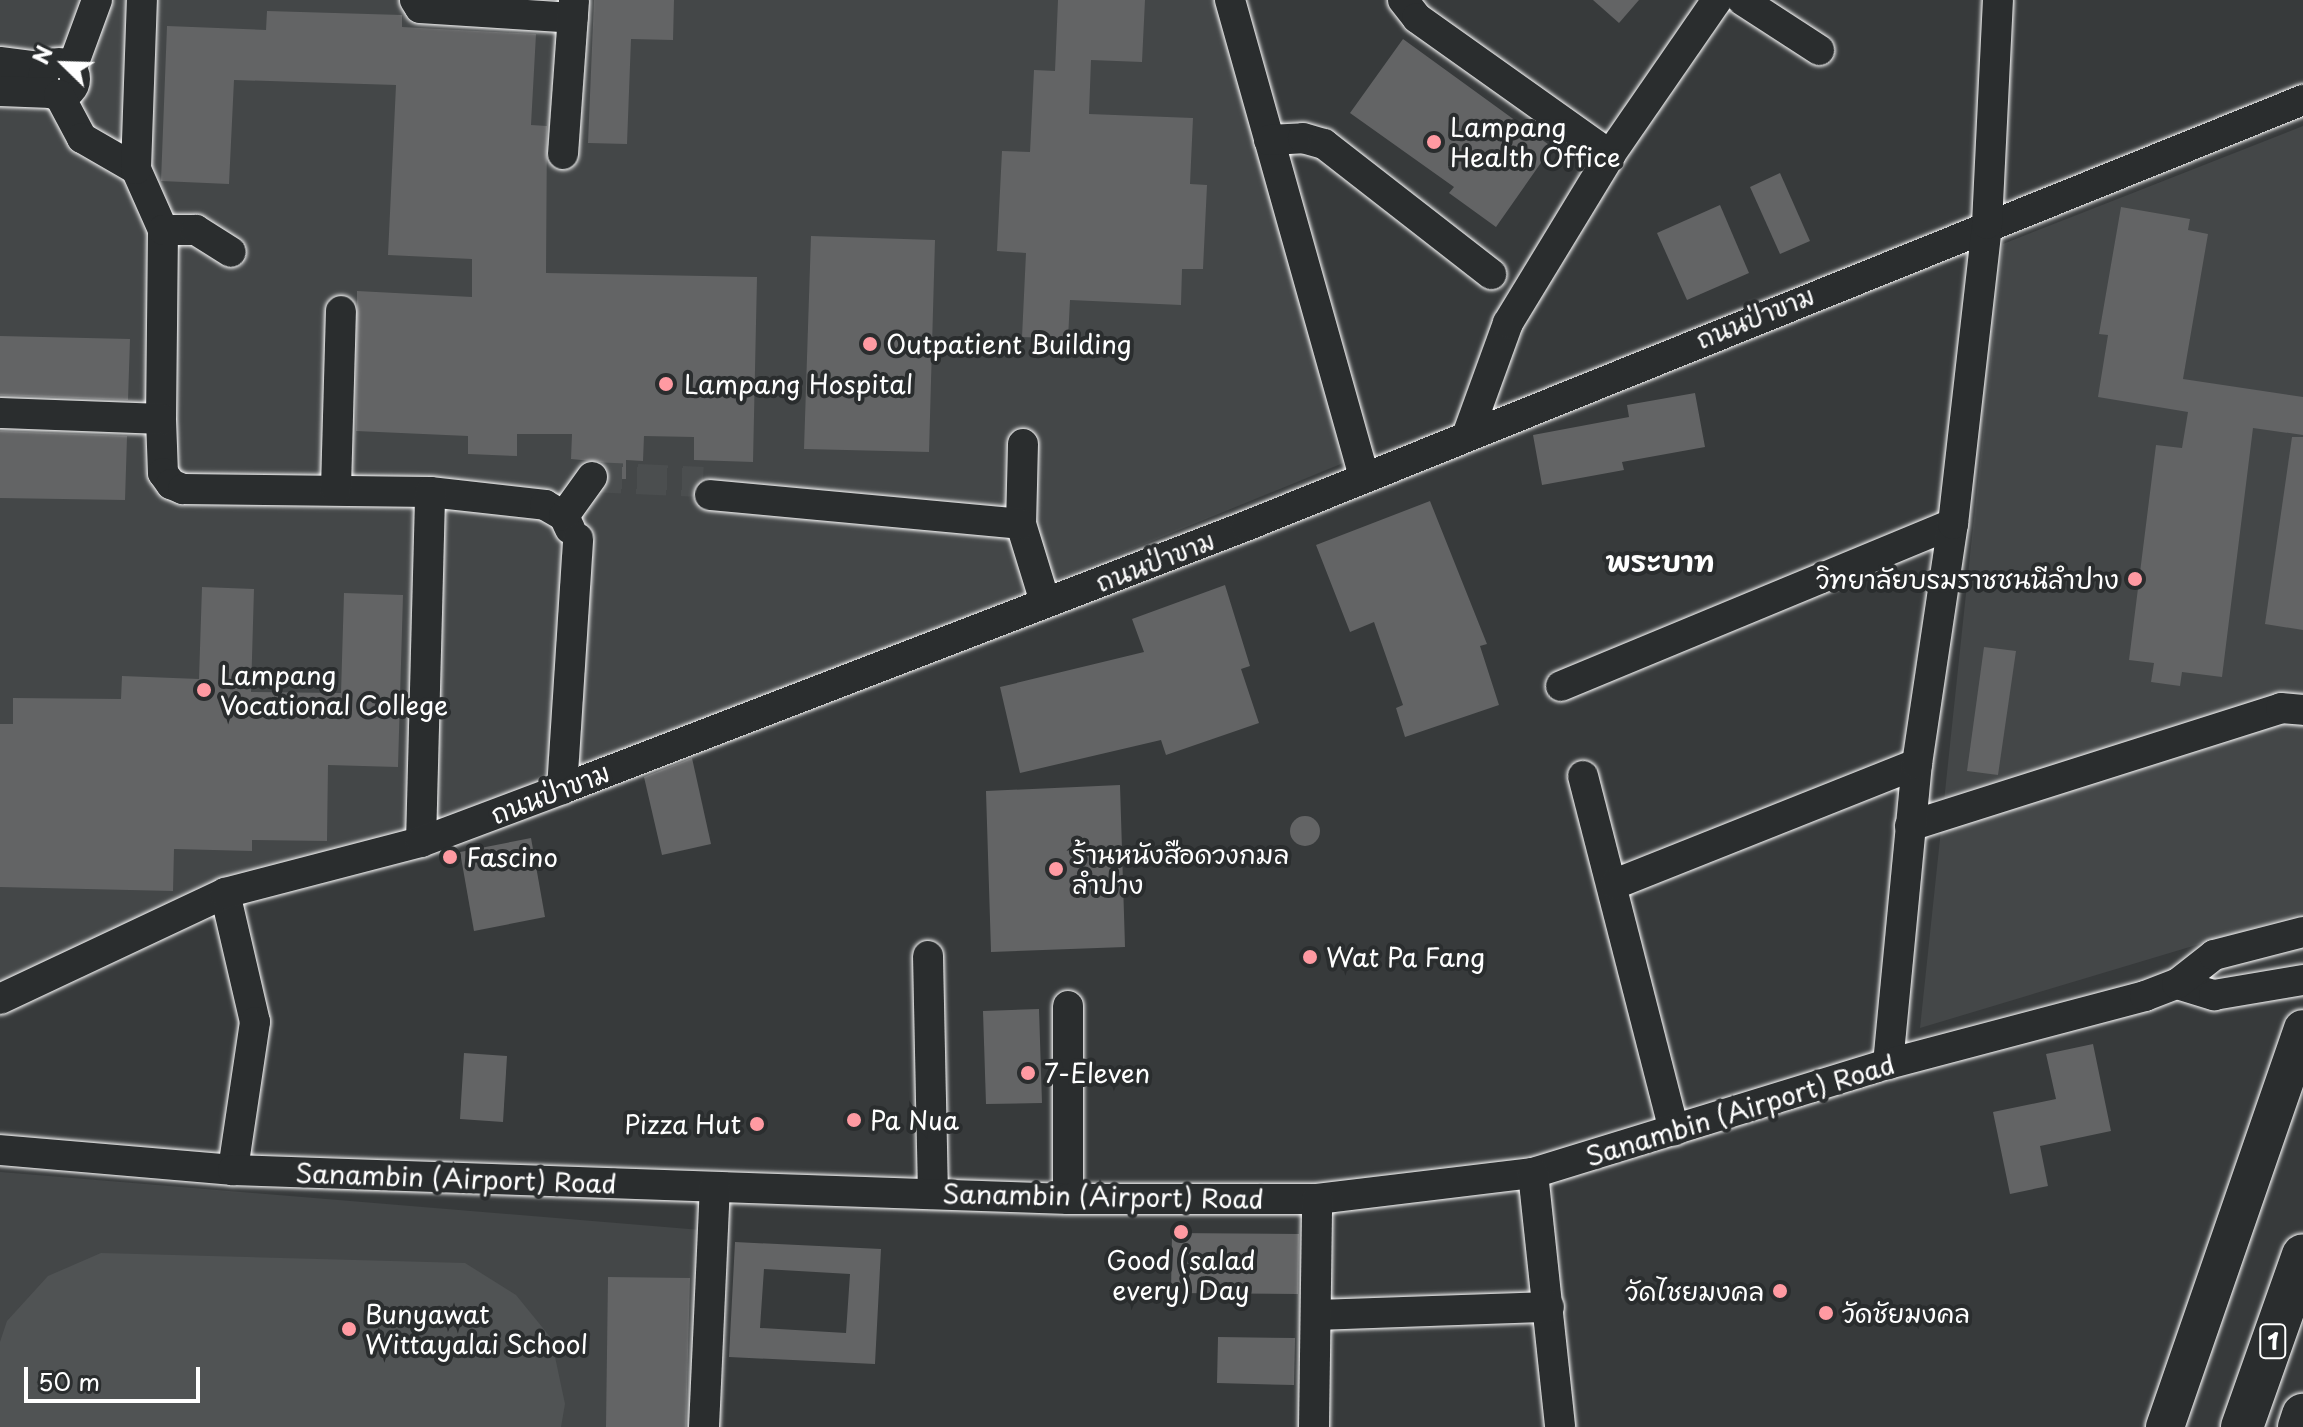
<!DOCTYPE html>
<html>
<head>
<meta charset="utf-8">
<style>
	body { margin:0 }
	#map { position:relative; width:2303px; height:1427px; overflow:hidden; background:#373a3b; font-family:"Playpen Sans","Playpen Sans Thai",sans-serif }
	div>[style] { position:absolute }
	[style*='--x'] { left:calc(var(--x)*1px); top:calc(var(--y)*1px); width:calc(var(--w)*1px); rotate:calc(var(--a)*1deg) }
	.built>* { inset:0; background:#444748 }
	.green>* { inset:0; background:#505354 }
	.building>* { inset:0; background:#636465 }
	.round { border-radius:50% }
	.minor-tunnel>* { height:30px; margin-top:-15px; transform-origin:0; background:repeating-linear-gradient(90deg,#4b4e4f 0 30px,transparent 0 45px) }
	.roads { filter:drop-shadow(0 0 2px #fff) drop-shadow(0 0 2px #fff) }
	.minor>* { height:30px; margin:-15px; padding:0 15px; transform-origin:15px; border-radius:15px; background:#2a2d2e }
	.minor>.ring { margin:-15px; padding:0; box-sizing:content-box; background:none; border:30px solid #2a2d2e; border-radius:50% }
	.major>* { height:38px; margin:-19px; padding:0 19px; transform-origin:19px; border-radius:19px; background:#2a2d2e }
	.highway>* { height:42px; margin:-21px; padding:0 21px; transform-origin:21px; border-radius:21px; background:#2a2d2e }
	.dots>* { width:22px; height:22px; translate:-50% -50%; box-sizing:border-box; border:4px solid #2a2d2e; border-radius:50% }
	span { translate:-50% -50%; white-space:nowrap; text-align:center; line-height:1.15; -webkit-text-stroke:8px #2a2d2e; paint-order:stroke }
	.shield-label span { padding:2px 6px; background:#2a2d2e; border:2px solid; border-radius:6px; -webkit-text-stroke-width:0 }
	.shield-label { font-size:24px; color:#fff; font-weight:700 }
	.poi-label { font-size:26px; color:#fff }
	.left { translate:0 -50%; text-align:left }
	.right { translate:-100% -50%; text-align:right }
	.street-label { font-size:26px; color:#fff }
	.neighbourhood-label { font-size:28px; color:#fff; font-weight:700 }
	.north { position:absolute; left:24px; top:24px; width:80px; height:80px; -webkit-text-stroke:6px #2a2d2e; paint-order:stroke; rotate:293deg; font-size:22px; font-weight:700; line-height:32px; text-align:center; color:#fff }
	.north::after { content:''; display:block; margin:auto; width:28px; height:36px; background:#fff; clip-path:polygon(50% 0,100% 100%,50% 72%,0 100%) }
	.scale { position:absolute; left:24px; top:1367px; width:176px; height:36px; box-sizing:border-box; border:4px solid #fff; border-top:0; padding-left:10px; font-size:24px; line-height:28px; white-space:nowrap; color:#fff; -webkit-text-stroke:6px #2a2d2e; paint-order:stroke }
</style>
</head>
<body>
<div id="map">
	<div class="built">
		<div style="clip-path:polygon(0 0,1222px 0,1353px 459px,405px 846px,0 983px)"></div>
		<div style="clip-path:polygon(2303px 126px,2303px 913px,1920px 1028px,2003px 244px)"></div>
		<div style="clip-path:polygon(0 1172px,701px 1230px,693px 1427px,0 1427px)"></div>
	</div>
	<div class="green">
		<div style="clip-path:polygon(101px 1253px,465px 1263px,516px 1295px,551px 1338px,565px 1404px,561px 1427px,0 1427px,0 1342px,7px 1321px,48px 1276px)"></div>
	</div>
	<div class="building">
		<div style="clip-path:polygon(594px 0,674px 0,673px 40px,631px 39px,627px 144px,588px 143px)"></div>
		<div style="clip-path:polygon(1058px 0,1145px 0,1142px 62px,1091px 60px,1089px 114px,1193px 118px,1190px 184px,1207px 185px,1203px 269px,1182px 269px,1181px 305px,1070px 300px,1068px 339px,1022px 337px,1026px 253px,997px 251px,1002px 151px,1030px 152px,1034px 70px,1055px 71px)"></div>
		<div style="clip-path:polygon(1593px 0,1639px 0,1619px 23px)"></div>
		<div style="clip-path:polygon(267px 11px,402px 15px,402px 27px,536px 34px,531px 125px,547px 126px,546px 273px,757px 277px,753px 462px,694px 460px,694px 437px,644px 436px,643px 461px,626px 460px,626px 479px,610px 479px,602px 462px,571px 459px,572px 434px,517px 434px,517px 456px,468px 454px,468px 436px,356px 431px,357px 291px,472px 297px,472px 259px,388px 255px,396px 85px,234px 80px,229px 184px,161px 181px,167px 26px,266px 30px)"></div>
		<div style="clip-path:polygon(1403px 39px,1552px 147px,1496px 227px,1449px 193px,1454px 187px,1350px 113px)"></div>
		<div style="clip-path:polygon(1780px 173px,1810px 241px,1780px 254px,1750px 187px)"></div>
		<div style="clip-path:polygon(1720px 205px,1749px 273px,1687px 300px,1657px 233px)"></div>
		<div style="clip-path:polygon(2121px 207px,2190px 219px,2188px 230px,2208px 234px,2183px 379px,2303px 397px,2303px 435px,2253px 428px,2222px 677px,2182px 672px,2180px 686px,2151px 682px,2154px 663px,2129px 660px,2156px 445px,2182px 448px,2188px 412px,2098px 397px,2108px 335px,2099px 334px)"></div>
		<div style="clip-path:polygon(811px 236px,935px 240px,929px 452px,804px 449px)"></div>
		<div style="clip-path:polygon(0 336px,130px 339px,128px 400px,0 395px)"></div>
		<div style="clip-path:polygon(1695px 393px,1705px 447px,1622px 462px,1624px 470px,1542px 485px,1533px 435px,1629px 417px,1627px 405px)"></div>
		<div style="clip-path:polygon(0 431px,127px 436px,125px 500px,0 498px)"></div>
		<div style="clip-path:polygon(2292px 437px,2303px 437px,2303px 630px,2265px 624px)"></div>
		<div style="clip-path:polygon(1430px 501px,1487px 644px,1480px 646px,1499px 705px,1405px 737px,1396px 708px,1403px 705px,1374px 622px,1350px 632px,1316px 545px)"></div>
		<div style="clip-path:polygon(1225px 585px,1250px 666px,1241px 669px,1259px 723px,1166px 755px,1161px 740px,1020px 773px,1000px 687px,1144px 652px,1132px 619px)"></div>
		<div style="clip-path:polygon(202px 587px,254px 589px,251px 692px,341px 693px,344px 593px,403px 595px,398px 767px,328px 765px,327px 841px,252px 840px,252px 851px,174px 849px,173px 891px,0 887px,0 724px,13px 724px,13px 698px,121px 699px,122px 676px,199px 679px)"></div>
		<div style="clip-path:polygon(1984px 647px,2016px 651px,1998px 775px,1967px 771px)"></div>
		<div style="clip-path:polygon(692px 758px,711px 844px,662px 855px,644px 777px)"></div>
		<div style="clip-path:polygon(1120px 785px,1125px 947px,991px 952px,986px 791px)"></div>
		<div class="round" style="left:1290px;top:816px;width:30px;height:30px"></div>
		<div style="clip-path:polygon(531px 838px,545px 917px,474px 931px,460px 852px)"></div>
		<div style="clip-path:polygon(1039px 1009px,1042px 1103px,986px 1104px,983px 1011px)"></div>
		<div style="clip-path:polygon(2093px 1044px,2111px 1131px,2040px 1146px,2048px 1186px,2010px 1194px,1993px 1112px,2056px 1099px,2046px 1054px)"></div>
		<div style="clip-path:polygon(464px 1053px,507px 1056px,503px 1122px,460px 1119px)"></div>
		<div style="clip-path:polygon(1172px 1233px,1299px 1234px,1298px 1294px,1171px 1293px)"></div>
		<div style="clip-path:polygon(evenodd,735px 1242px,881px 1249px,875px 1364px,729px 1357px,735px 1242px,764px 1269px,850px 1274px,846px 1333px,760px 1328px,764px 1269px)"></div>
		<div style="clip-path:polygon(608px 1277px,690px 1278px,686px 1427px,606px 1427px)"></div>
		<div style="clip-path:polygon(1218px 1337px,1295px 1338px,1294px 1385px,1217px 1383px)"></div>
	</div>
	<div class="minor-tunnel">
		<div style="--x:592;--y:477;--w:111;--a:2.6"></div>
	</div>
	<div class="roads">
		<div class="minor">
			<div style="--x:415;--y:0;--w:9;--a:58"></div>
			<div style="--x:420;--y:8;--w:153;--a:3.7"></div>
			<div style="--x:1230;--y:0;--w:495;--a:74.3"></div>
			<div style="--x:1403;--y:0;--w:23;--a:52"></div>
			<div style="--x:1417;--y:18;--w:237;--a:35.4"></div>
			<div style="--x:1742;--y:0;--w:92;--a:33"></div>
			<div style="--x:0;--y:62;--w:47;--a:7.3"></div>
			<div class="ring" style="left:43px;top:63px;width:2px;height:2px"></div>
			<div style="--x:72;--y:68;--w:72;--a:-69.8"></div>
			<div style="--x:0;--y:91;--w:51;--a:2.2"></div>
			<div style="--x:59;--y:95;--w:49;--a:61.9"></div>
			<div style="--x:82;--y:138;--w:62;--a:29.9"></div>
			<div style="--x:136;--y:169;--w:67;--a:66.1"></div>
			<div style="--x:163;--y:230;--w:189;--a:90.6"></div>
			<div style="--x:161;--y:419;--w:54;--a:87.9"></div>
			<div style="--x:163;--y:473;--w:14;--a:54"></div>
			<div style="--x:171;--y:484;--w:13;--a:23"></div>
			<div style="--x:183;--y:489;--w:247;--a:0.7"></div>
			<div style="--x:430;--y:492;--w:116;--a:6.4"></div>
			<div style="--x:545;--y:505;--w:22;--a:30"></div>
			<div style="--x:564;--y:516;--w:14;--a:65"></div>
			<div style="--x:1269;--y:140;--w:34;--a:-3"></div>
			<div style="--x:1303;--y:138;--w:22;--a:16"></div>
			<div style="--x:1324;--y:144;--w:212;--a:37.9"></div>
			<div style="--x:563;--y:154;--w:154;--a:-85.9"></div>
			<div style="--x:136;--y:169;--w:169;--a:-88"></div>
			<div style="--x:163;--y:230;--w:33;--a:0"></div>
			<div style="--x:196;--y:230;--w:41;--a:32.2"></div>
			<div style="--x:0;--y:413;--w:161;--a:2.1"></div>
			<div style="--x:1468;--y:433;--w:117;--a:-70"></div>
			<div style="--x:1508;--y:323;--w:197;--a:-58.7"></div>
			<div style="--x:1610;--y:155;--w:188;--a:-55.4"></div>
			<div style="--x:1023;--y:444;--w:80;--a:91.4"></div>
			<div style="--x:1021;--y:524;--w:82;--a:72.9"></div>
			<div style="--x:336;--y:488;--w:177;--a:-88.4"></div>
			<div style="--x:710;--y:495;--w:312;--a:5.3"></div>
			<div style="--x:564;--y:516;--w:48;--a:-54.3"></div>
			<div style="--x:1561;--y:686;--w:424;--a:-22.5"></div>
			<div style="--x:1583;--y:776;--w:366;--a:75.6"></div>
			<div style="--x:562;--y:789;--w:251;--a:-86.3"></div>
			<div style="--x:1910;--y:826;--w:389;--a:-17.6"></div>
			<div style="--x:2281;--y:708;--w:22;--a:5"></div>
			<div style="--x:421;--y:842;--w:350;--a:-88.5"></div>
			<div style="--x:1615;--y:884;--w:325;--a:-21.7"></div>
			<div style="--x:225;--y:893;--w:132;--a:76.9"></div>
			<div style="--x:255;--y:1022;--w:150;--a:98.5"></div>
			<div style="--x:928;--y:956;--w:238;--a:88.8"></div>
			<div style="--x:2177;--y:984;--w:39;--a:17"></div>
			<div style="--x:2214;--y:995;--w:90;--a:-9.6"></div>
			<div style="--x:0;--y:999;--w:249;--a:-25.2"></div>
			<div style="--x:225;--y:893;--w:203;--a:-14.6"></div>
			<div style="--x:421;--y:842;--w:151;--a:-20.6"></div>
			<div style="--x:562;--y:789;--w:733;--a:-21.03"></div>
			<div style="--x:1246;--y:526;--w:1140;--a:-21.95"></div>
			<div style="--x:1068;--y:1006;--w:193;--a:90"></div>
			<div style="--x:1888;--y:1064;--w:301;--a:-84.5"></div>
			<div style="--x:1917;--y:764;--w:243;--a:-81.5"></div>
			<div style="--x:1953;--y:524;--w:302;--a:-83.5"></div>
			<div style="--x:1987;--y:224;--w:224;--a:-87.2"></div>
			<div style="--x:0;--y:1150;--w:234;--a:4.9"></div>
			<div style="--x:233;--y:1170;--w:836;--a:1.99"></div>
			<div style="--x:1068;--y:1199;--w:249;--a:0"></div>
			<div style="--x:1317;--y:1199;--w:218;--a:-6.9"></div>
			<div style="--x:1533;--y:1173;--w:371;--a:-17.1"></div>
			<div style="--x:1888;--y:1064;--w:266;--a:-14.8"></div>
			<div style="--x:2145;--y:996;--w:34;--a:-21"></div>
			<div style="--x:2177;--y:984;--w:47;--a:-38.1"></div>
			<div style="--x:2214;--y:955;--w:92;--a:-14.5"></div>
			<div style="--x:1533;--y:1173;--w:255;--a:83.9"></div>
			<div style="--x:1317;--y:1315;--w:232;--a:-2"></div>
			<div style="--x:704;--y:1427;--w:240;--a:-87.4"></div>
			<div style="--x:1314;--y:1427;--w:228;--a:-89.2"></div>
		</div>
		<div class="major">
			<div style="--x:2165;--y:1427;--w:421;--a:-70.9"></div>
		</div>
		<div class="highway">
			<div style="--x:2242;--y:1427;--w:182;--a:-70.5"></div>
			<div style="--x:2299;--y:1427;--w:13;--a:-72"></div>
		</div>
	</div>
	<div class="dots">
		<div style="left:1434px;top:142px;background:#ff9aa2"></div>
		<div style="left:870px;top:344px;background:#ff9aa2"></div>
		<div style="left:666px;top:384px;background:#ff9aa2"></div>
		<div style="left:2135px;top:579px;background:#ff9aa2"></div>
		<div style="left:204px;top:690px;background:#ff9aa2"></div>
		<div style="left:450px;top:857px;background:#ff9aa2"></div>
		<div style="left:1056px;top:869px;background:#ff9aa2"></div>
		<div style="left:1310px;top:957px;background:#ff9aa2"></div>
		<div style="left:1028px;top:1073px;background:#ff9aa2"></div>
		<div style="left:854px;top:1120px;background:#ff9aa2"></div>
		<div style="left:757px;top:1124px;background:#ff9aa2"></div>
		<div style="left:1181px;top:1232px;background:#ff9aa2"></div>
		<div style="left:1780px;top:1291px;background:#ff9aa2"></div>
		<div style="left:1826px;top:1313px;background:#ff9aa2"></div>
		<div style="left:349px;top:1329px;background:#ff9aa2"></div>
	</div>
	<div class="shield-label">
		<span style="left:2273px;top:1341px">1</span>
	</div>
	<div class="poi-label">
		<span class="left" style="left:1450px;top:142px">Lampang<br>Health Office</span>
		<span class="left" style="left:886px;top:344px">Outpatient Building</span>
		<span class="left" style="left:684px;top:384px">Lampang Hospital</span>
		<span class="right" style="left:2119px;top:579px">วิทยาลัยบรมราชชนนีลำปาง</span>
		<span class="left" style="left:220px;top:690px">Lampang<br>Vocational College</span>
		<span class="left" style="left:1072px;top:869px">ร้านหนังสือดวงกมล<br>ลำปาง</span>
		<span class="left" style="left:466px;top:857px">Fascino</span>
		<span class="left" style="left:1326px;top:957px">Wat Pa Fang</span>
		<span class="left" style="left:1044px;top:1073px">7-Eleven</span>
		<span class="left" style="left:870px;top:1120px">Pa Nua</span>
		<span class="right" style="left:741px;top:1124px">Pizza Hut</span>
		<span style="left:1181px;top:1275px">Good (salad<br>every) Day</span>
		<span class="right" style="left:1764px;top:1291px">วัดไชยมงคล</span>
		<span class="left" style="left:1842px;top:1313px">วัดชัยมงคล</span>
		<span class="left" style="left:365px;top:1329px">Bunyawat<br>Wittayalai School</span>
	</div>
	<div class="street-label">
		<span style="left:1755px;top:317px;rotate:-22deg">ถนนป่าขาม</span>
		<span style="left:1155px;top:561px;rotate:-21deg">ถนนป่าขาม</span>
		<span style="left:550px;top:793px;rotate:-21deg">ถนนป่าขาม</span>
		<span style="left:1740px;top:1110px;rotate:-17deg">Sanambin (Airport) Road</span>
		<span style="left:456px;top:1178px;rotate:2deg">Sanambin (Airport) Road</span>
		<span style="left:1103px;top:1196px;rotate:1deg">Sanambin (Airport) Road</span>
	</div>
	<div class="neighbourhood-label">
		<span style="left:1660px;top:561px">พระบาท</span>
	</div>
	<div class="north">N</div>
	<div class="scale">50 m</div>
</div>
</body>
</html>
